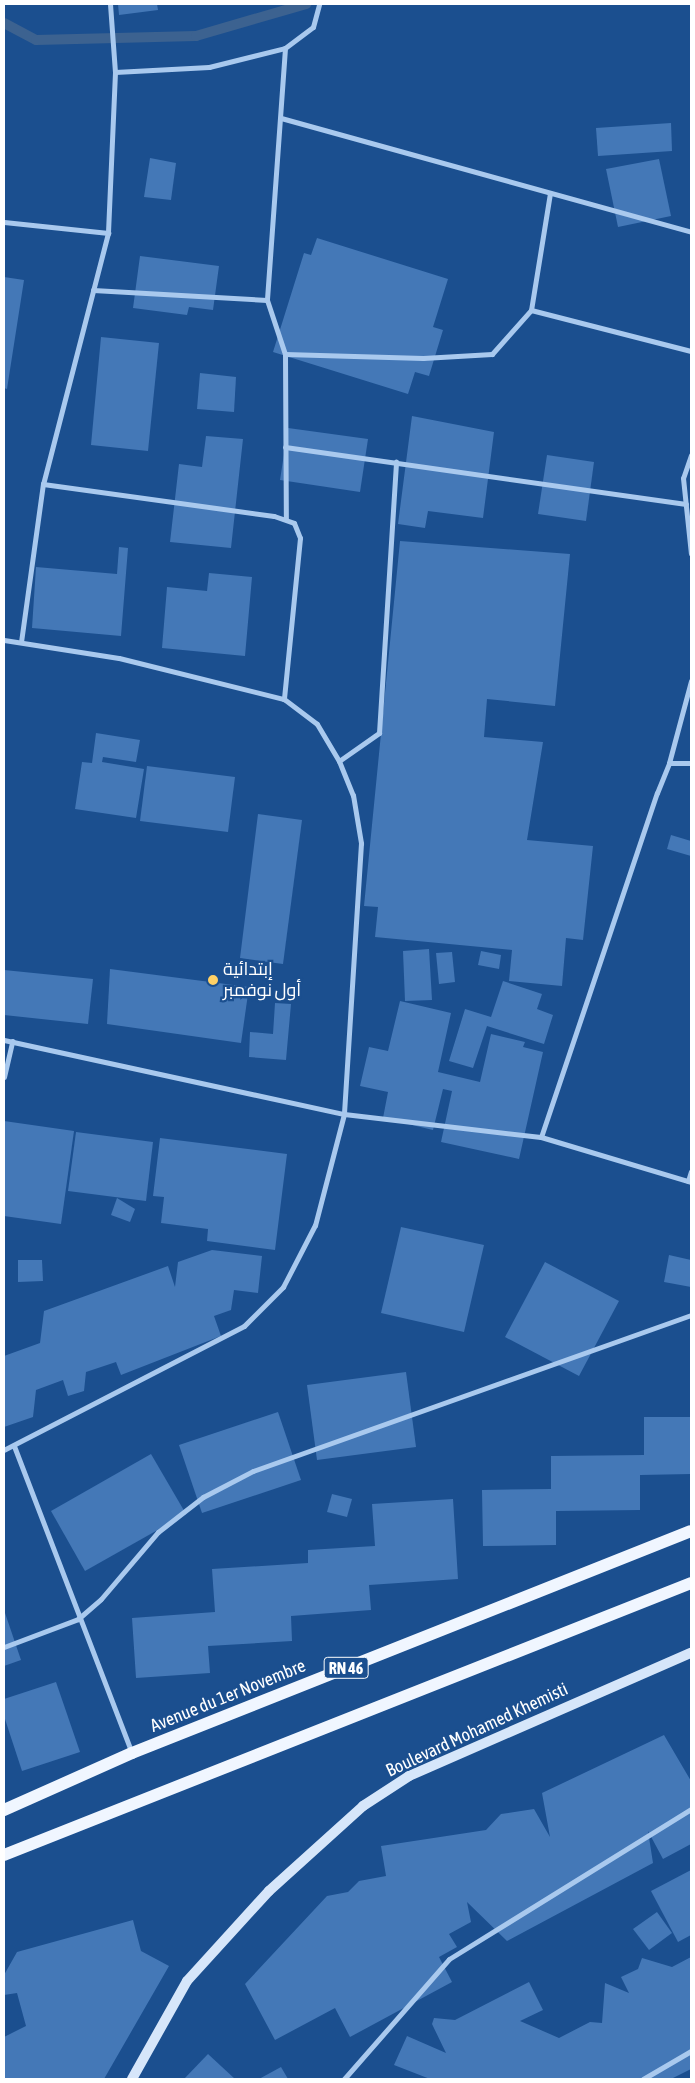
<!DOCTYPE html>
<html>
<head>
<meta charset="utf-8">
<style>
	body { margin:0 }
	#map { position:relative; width:695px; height:2083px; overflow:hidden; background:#1b4f8f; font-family:"Asap Condensed",Cairo,sans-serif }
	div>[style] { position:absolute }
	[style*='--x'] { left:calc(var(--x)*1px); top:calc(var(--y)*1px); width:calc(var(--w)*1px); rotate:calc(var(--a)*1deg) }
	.stream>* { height:10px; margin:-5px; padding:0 5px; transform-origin:5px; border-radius:5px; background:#3c6290 }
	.building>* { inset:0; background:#4478b7 }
	.street>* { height:5px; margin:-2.5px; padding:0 2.5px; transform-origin:2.5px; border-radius:2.5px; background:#a9c9ee }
	.secondary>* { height:10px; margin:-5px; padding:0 5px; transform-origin:5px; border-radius:5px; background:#d6e6fa }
	.primary>* { height:12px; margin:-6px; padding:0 6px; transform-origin:6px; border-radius:6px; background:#f0f6ff }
	.dots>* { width:14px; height:14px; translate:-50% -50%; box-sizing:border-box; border:2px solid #1b4f8f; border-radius:50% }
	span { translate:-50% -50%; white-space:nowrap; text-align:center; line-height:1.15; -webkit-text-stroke:4.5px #1b4f8f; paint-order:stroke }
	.shield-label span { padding:1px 4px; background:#1b4f8f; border:1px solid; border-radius:4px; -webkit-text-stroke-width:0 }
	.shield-label { font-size:16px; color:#fff; font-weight:700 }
	.poi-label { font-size:18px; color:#fff }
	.left { translate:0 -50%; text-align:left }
	.street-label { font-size:18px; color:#fff }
	.frame { position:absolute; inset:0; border:5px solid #fff; pointer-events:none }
</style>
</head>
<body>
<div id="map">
	<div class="stream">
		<div style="--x:4;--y:23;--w:36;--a:28"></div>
		<div style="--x:36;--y:40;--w:160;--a:-1.4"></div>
		<div style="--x:196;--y:36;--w:115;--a:-16.2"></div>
	</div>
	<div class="building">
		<div style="clip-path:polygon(118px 4px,157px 4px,158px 10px,119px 15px)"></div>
		<div style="clip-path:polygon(671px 123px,672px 151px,598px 156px,596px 128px)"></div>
		<div style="clip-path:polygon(150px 158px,176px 163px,171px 200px,144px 197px)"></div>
		<div style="clip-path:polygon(659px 159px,671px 216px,618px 227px,606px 169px)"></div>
		<div style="clip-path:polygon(317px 238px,448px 279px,433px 327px,443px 330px,429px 376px,415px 372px,408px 394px,273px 352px,304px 253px,311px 255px)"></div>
		<div style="clip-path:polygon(140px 256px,219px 266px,213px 310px,189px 307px,187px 315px,133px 308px)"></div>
		<div style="clip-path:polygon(4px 277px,24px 280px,7px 389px,4px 388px)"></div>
		<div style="clip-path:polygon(101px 337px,159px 343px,148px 451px,91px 445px)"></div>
		<div style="clip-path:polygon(200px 373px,236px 377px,234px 412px,197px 409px)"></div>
		<div style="clip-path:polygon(412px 416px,494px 432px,483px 518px,428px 511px,425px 528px,398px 524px)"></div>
		<div style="clip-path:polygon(288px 428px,368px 439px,360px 492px,280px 480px)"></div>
		<div style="clip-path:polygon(206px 436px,243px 439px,231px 548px,170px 542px,179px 464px,202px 467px)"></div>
		<div style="clip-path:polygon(547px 455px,594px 462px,586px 521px,538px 514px)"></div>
		<div style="clip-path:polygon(400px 541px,570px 554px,555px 706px,487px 699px,484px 737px,543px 742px,527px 840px,593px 846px,583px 940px,566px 938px,562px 986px,509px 981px,512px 950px,375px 937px,378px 907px,364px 906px)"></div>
		<div style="clip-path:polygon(119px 547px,128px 548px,121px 636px,32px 628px,36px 567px,117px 574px)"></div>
		<div style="clip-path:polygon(209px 573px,252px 577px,245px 656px,162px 648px,167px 587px,207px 591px)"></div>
		<div style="clip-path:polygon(96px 733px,140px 740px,136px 762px,103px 757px,102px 762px,144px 769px,136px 818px,75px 809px,82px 762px,92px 763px)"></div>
		<div style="clip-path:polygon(147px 766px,235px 777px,228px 832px,140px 821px)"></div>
		<div style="clip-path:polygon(258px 814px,302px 820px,283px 964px,240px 958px)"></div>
		<div style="clip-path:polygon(671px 835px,691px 841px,691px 856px,667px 849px)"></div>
		<div style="clip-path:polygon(429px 949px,432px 1000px,405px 1001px,403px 951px)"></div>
		<div style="clip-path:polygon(481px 951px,501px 955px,499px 969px,478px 965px)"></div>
		<div style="clip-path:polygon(452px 952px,455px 982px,439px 984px,436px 953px)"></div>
		<div style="clip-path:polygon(110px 969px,249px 987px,241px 1043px,107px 1024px)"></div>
		<div style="clip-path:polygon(4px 970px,93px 979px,88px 1024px,4px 1015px)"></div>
		<div style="clip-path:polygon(503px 981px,542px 994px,537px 1009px,553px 1015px,544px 1044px,487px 1026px,473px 1068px,449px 1061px,465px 1009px,491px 1017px)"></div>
		<div style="clip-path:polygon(400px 1001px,451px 1013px,438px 1072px,480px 1082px,491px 1034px,525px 1042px,523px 1047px,543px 1052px,519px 1159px,441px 1142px,452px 1091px,443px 1089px,433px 1130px,383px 1118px,388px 1092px,360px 1086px,369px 1047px,388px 1051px)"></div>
		<div style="clip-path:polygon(275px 1003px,291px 1004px,286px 1060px,249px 1057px,250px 1032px,273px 1034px)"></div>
		<div style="clip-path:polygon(4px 1121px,74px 1131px,61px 1224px,4px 1216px)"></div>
		<div style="clip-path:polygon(76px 1132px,153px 1142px,146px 1201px,68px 1191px)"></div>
		<div style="clip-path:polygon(160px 1138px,287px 1154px,275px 1250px,207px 1241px,208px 1229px,161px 1223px,164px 1197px,153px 1196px)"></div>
		<div style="clip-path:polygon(117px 1198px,135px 1209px,130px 1222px,111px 1215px)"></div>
		<div style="clip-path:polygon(401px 1227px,484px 1245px,464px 1332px,381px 1313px)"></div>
		<div style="clip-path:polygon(212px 1250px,262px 1256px,258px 1293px,234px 1290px,231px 1310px,214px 1316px,221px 1336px,121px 1375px,116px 1362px,86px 1372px,84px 1391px,68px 1396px,63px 1380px,36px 1390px,33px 1417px,4px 1427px,4px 1356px,40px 1343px,44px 1311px,168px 1266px,175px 1287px,178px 1262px)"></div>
		<div style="clip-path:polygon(669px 1255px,691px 1260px,691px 1287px,664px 1282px)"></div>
		<div style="clip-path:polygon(18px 1260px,42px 1260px,43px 1281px,18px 1282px)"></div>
		<div style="clip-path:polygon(545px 1262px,619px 1301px,579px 1376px,505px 1337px)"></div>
		<div style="clip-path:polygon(406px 1372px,416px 1447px,317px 1460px,307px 1385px)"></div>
		<div style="clip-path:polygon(278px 1412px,301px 1480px,202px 1513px,179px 1445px)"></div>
		<div style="clip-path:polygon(644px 1417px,691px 1417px,691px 1474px,640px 1475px,640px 1510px,556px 1511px,556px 1545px,483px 1546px,482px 1490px,551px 1489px,551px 1456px,644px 1455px)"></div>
		<div style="clip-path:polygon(151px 1454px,186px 1514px,85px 1571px,51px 1511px)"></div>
		<div style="clip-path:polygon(332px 1494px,352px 1499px,347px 1517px,327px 1512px)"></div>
		<div style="clip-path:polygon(453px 1499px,458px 1579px,369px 1585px,371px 1610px,291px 1616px,292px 1641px,208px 1646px,210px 1673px,136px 1678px,132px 1618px,215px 1612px,212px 1569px,308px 1563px,308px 1550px,375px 1546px,372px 1504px)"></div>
		<div style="clip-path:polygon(4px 1610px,21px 1660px,4px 1666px)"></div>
		<div style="clip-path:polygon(56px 1682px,80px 1752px,22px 1771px,4px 1716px,4px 1699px)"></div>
		<div style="clip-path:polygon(664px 1735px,691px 1781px,691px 1844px,663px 1859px,648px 1831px,653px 1863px,507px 1941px,467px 1902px,471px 1922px,449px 1934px,457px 1947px,439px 1957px,452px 1982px,350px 2037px,335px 2008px,275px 2040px,245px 1984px,327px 1896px,348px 1892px,359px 1881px,386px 1876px,381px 1846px,486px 1830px,501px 1814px,534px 1809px,550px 1837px,542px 1793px)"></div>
		<div style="clip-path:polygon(691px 1870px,691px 1935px,678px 1942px,651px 1891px)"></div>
		<div style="clip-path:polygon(657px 1912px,672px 1933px,649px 1950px,633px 1929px)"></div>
		<div style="clip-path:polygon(133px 1920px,141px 1951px,169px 1966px,104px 2079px,4px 2079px,4px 2037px,26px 2026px,17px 1993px,4px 1995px,4px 1975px,17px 1952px)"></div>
		<div style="clip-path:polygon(691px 1957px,691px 2069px,671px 2079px,430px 2079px,394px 2065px,407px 2036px,446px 2053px,432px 2024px,434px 2018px,455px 2020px,529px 1982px,543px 2010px,520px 2021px,559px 2038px,590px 2022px,602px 2023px,605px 1983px,629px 1993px,621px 1977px,638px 1969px,642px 1958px,672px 1967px)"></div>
		<div style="clip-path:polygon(208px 2054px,235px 2079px,184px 2079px)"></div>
		<div style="clip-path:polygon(281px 2067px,288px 2079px,259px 2079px)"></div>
	</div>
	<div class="street">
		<div style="--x:110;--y:4;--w:68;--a:85.8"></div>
		<div style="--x:115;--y:72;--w:161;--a:92.5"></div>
		<div style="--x:108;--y:233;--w:259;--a:104.5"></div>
		<div style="--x:43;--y:484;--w:233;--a:7.9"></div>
		<div style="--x:274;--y:516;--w:21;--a:19"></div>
		<div style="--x:294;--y:523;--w:16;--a:68"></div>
		<div style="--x:300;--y:538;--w:162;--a:95.7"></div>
		<div style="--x:285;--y:48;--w:253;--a:94.1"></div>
		<div style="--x:267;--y:300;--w:57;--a:71.6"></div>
		<div style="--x:285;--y:354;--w:165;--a:89.7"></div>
		<div style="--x:115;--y:72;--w:94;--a:-3"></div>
		<div style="--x:209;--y:67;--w:78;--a:-14"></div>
		<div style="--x:285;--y:48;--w:35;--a:-37"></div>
		<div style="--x:313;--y:27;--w:24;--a:-75"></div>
		<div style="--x:281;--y:118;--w:426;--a:15.5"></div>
		<div style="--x:550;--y:193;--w:119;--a:99.2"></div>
		<div style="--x:531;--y:310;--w:165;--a:14.4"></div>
		<div style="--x:4;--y:222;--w:105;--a:6"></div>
		<div style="--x:93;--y:290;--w:174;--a:3.3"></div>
		<div style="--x:285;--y:354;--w:138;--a:1.7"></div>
		<div style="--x:423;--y:358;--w:69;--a:-3.3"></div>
		<div style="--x:492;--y:354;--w:59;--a:-48.4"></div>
		<div style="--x:285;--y:447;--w:405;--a:8.1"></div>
		<div style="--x:691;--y:455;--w:24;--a:109"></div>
		<div style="--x:683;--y:478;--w:76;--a:84"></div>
		<div style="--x:4;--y:640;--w:116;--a:8.9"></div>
		<div style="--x:119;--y:658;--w:170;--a:14"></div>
		<div style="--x:284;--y:699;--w:41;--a:37.1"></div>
		<div style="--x:317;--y:724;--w:43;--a:59.3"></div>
		<div style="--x:339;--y:761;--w:37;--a:68"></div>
		<div style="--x:353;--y:795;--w:49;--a:80.5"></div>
		<div style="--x:361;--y:843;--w:272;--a:93.6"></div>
		<div style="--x:344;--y:1114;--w:115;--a:104.6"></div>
		<div style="--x:315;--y:1225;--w:70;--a:117.3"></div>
		<div style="--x:283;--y:1287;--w:55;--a:135"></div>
		<div style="--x:244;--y:1326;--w:270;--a:152.7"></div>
		<div style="--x:21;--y:642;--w:160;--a:-82.1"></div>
		<div style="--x:339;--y:761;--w:49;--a:-35"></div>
		<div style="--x:379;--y:733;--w:272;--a:-86.4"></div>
		<div style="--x:669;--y:763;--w:85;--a:-75"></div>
		<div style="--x:4;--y:1040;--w:348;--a:12.3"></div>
		<div style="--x:344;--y:1114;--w:198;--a:6.7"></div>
		<div style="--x:541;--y:1137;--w:157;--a:16.7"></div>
		<div style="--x:4;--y:1077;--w:37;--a:-77"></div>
		<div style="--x:541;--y:1137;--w:363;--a:-71.4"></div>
		<div style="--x:657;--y:793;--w:32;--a:-68"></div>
		<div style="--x:669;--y:763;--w:22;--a:0"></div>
		<div style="--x:688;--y:1181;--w:10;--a:-73"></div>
		<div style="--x:14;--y:1446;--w:329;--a:69"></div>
		<div style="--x:4;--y:1647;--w:79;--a:-20.7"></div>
		<div style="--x:78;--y:1619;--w:30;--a:-41"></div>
		<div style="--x:101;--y:1599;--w:88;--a:-49.6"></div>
		<div style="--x:158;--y:1532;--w:57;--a:-37.9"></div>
		<div style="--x:203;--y:1497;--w:56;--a:-27.5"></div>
		<div style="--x:253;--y:1471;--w:465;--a:-19.6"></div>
		<div style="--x:344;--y:2079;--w:159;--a:-48.8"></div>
		<div style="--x:449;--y:1959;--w:285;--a:-31.8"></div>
		<div style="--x:643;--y:2079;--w:56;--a:-30.3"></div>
	</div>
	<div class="secondary">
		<div style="--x:132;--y:2079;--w:112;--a:-60.7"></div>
		<div style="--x:187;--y:1981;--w:122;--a:-47.7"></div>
		<div style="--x:269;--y:1891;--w:127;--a:-42.1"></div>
		<div style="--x:363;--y:1806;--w:55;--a:-33.1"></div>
		<div style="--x:409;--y:1776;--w:308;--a:-23.6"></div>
	</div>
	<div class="primary">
		<div style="--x:4;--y:1810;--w:140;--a:-24"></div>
		<div style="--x:132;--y:1753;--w:601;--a:-21.66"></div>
		<div style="--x:4;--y:1855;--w:739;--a:-21.6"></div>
	</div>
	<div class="dots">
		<div style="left:213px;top:980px;background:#ffd166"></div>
	</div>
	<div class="shield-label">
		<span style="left:346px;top:1668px">RN 46</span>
	</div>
	<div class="poi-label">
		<span class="left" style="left:223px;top:980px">إبتدائية<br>أول نوفمبر</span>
	</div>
	<div class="street-label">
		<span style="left:228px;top:1696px;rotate:-22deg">Avenue du 1er Novembre</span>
		<span style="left:477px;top:1730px;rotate:-25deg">Boulevard Mohamed Khemisti</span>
	</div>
	<div class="frame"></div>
</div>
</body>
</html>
